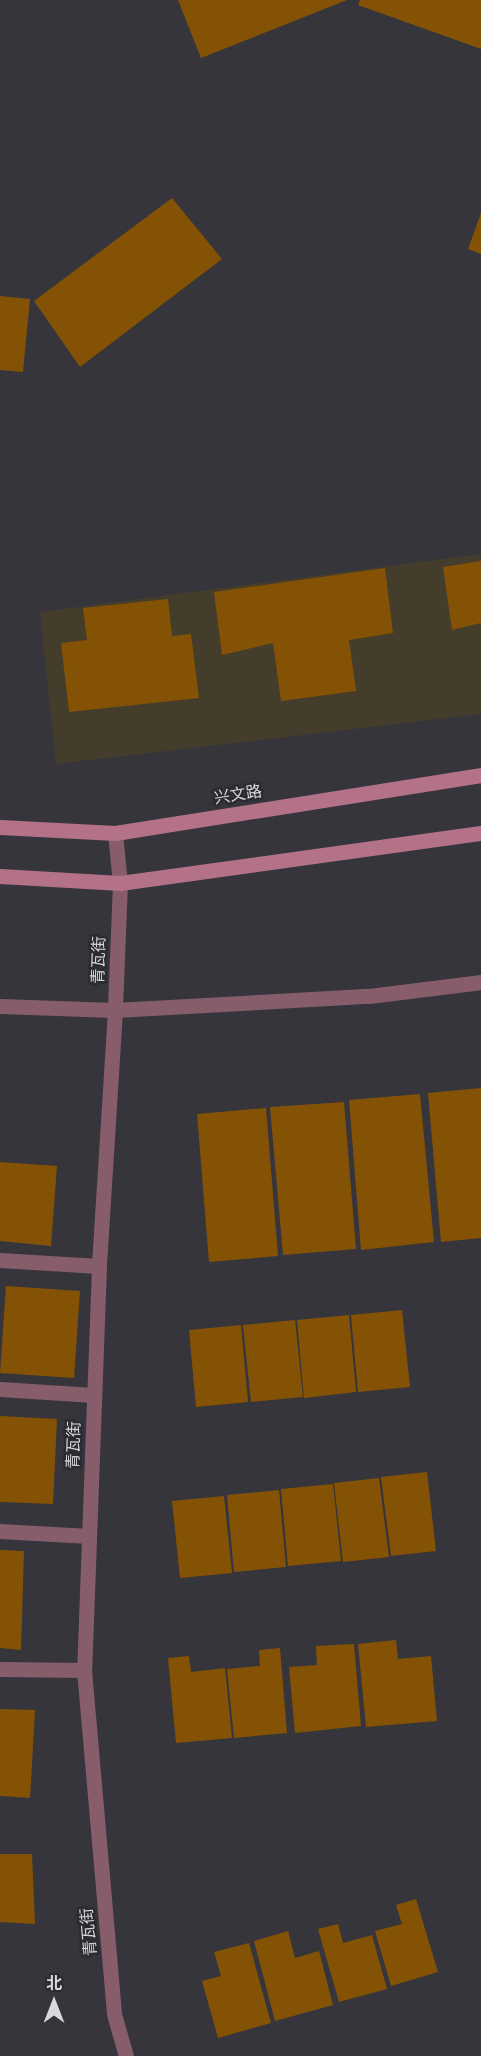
<!DOCTYPE html>
<html>
<head>
<meta charset="utf-8">
<style>
	body { margin:0 }
	#map { position:relative; width:481px; height:2056px; overflow:hidden; background:#36353c; font-family:"DM Sans","Noto Sans SC",sans-serif }
	div>[style] { position:absolute }
	[style*='--x'] { left:calc(var(--x)*1px); top:calc(var(--y)*1px); width:calc(var(--w)*1px); rotate:calc(var(--a)*1deg) }
	.commercial>* { inset:0; background:#453d2c }
	.building>* { inset:0; background:#845204 }
	.minor>* { height:15px; margin:-7.5px; padding:0 7.5px; transform-origin:7.5px; border-radius:7.5px; background:#875d6c }
	.secondary>* { height:15px; margin:-7.5px; padding:0 7.5px; transform-origin:7.5px; border-radius:7.5px; background:#b47289 }
	span { translate:-50% -50%; white-space:nowrap; text-align:center; line-height:1.15; -webkit-text-stroke:5px #2c2b31; paint-order:stroke }
	.street-label { font-size:16px; color:#d9d9dd }
	.north { position:absolute; left:24px; top:1972px; width:60px; height:60px; -webkit-text-stroke:4px #2c2b31; paint-order:stroke; rotate:0deg; font-size:16px; font-weight:700; line-height:24px; text-align:center; color:#d9d9dd }
	.north::after { content:''; display:block; margin:auto; width:21px; height:27px; background:#d9d9dd; clip-path:polygon(50% 0,100% 100%,50% 72%,0 100%) }
</style>
</head>
<body>
<div id="map">
	<div class="commercial">
		<div style="clip-path:polygon(481px 554px,481px 714px,56px 764px,40px 612px)"></div>
	</div>
	<div class="building">
		<div style="clip-path:polygon(178px 0,347px 0,201px 58px)"></div>
		<div style="clip-path:polygon(360px 0,481px 0,481px 49px,358px 5px)"></div>
		<div style="clip-path:polygon(172px 198px,222px 259px,80px 367px,34px 301px)"></div>
		<div style="clip-path:polygon(481px 213px,481px 254px,468px 249px)"></div>
		<div style="clip-path:polygon(0 296px,30px 299px,23px 372px,0 370px)"></div>
		<div style="clip-path:polygon(481px 561px,481px 623px,452px 630px,443px 567px)"></div>
		<div style="clip-path:polygon(385px 568px,393px 633px,349px 640px,356px 691px,281px 701px,273px 643px,222px 655px,214px 592px)"></div>
		<div style="clip-path:polygon(168px 599px,172px 636px,191px 634px,199px 698px,69px 712px,61px 643px,87px 640px,83px 608px)"></div>
		<div style="clip-path:polygon(481px 1088px,481px 1238px,441px 1242px,428px 1093px)"></div>
		<div style="clip-path:polygon(420px 1094px,434px 1242px,361px 1250px,349px 1100px)"></div>
		<div style="clip-path:polygon(344px 1102px,356px 1249px,283px 1255px,270px 1107px)"></div>
		<div style="clip-path:polygon(266px 1108px,278px 1256px,209px 1262px,197px 1114px)"></div>
		<div style="clip-path:polygon(0 1162px,57px 1166px,51px 1246px,0 1241px)"></div>
		<div style="clip-path:polygon(6px 1286px,80px 1291px,74px 1378px,0 1373px)"></div>
		<div style="clip-path:polygon(402px 1310px,410px 1387px,358px 1392px,351px 1315px)"></div>
		<div style="clip-path:polygon(349px 1315px,356px 1392px,304px 1398px,297px 1320px)"></div>
		<div style="clip-path:polygon(295px 1320px,303px 1397px,251px 1402px,243px 1325px)"></div>
		<div style="clip-path:polygon(241px 1325px,248px 1402px,196px 1407px,189px 1330px)"></div>
		<div style="clip-path:polygon(0 1416px,57px 1419px,53px 1504px,0 1502px)"></div>
		<div style="clip-path:polygon(427px 1472px,436px 1551px,391px 1556px,381px 1477px)"></div>
		<div style="clip-path:polygon(379px 1478px,389px 1557px,343px 1562px,334px 1483px)"></div>
		<div style="clip-path:polygon(333px 1484px,341px 1561px,288px 1566px,281px 1489px)"></div>
		<div style="clip-path:polygon(279px 1490px,286px 1567px,234px 1572px,227px 1495px)"></div>
		<div style="clip-path:polygon(224px 1496px,232px 1573px,180px 1578px,172px 1501px)"></div>
		<div style="clip-path:polygon(0 1550px,24px 1551px,21px 1650px,0 1648px)"></div>
		<div style="clip-path:polygon(396px 1640px,398px 1659px,431px 1656px,437px 1721px,366px 1727px,358px 1644px)"></div>
		<div style="clip-path:polygon(354px 1644px,361px 1726px,295px 1733px,289px 1667px,317px 1665px,316px 1646px)"></div>
		<div style="clip-path:polygon(280px 1648px,287px 1733px,234px 1738px,227px 1669px,260px 1666px,259px 1650px)"></div>
		<div style="clip-path:polygon(189px 1656px,191px 1672px,225px 1668px,232px 1738px,176px 1743px,168px 1658px)"></div>
		<div style="clip-path:polygon(0 1709px,35px 1710px,30px 1798px,0 1796px)"></div>
		<div style="clip-path:polygon(0 1854px,32px 1854px,35px 1924px,0 1922px)"></div>
		<div style="clip-path:polygon(416px 1899px,438px 1972px,391px 1986px,375px 1931px,402px 1924px,396px 1905px)"></div>
		<div style="clip-path:polygon(338px 1924px,343px 1943px,372px 1935px,387px 1989px,339px 2002px,318px 1929px)"></div>
		<div style="clip-path:polygon(288px 1931px,295px 1958px,319px 1951px,333px 2005px,275px 2021px,254px 1941px)"></div>
		<div style="clip-path:polygon(249px 1943px,271px 2023px,218px 2038px,202px 1981px,221px 1976px,214px 1952px)"></div>
	</div>
	<div class="minor">
		<div style="--x:115;--y:833;--w:50;--a:84.3"></div>
		<div style="--x:120;--y:883;--w:127;--a:92.3"></div>
		<div style="--x:115;--y:1010;--w:256;--a:93.6"></div>
		<div style="--x:99;--y:1266;--w:404;--a:92.1"></div>
		<div style="--x:84;--y:1670;--w:345;--a:85"></div>
		<div style="--x:114;--y:2014;--w:44;--a:74.1"></div>
		<div style="--x:0;--y:1006;--w:115;--a:2"></div>
		<div style="--x:115;--y:1010;--w:254;--a:-3.2"></div>
		<div style="--x:369;--y:996;--w:113;--a:-7.1"></div>
		<div style="--x:0;--y:1260;--w:99;--a:3.5"></div>
		<div style="--x:0;--y:1389;--w:94;--a:3.7"></div>
		<div style="--x:0;--y:1531;--w:89;--a:3.2"></div>
		<div style="--x:0;--y:1669;--w:84;--a:0.7"></div>
	</div>
	<div class="secondary">
		<div style="--x:0;--y:827;--w:115;--a:3"></div>
		<div style="--x:115;--y:833;--w:371;--a:-9"></div>
		<div style="--x:0;--y:876;--w:120;--a:3.3"></div>
		<div style="--x:120;--y:883;--w:364;--a:-7.9"></div>
	</div>
	<div class="street-label">
		<span style="left:238px;top:795px;rotate:-9deg">兴文路</span>
		<span style="left:99px;top:960px;rotate:-88deg">青瓦街</span>
		<span style="left:74px;top:1445px;rotate:-88deg">青瓦街</span>
		<span style="left:89px;top:1932px;rotate:-95deg">青瓦街</span>
	</div>
	<div class="north">北</div>
</div>
</body>
</html>
